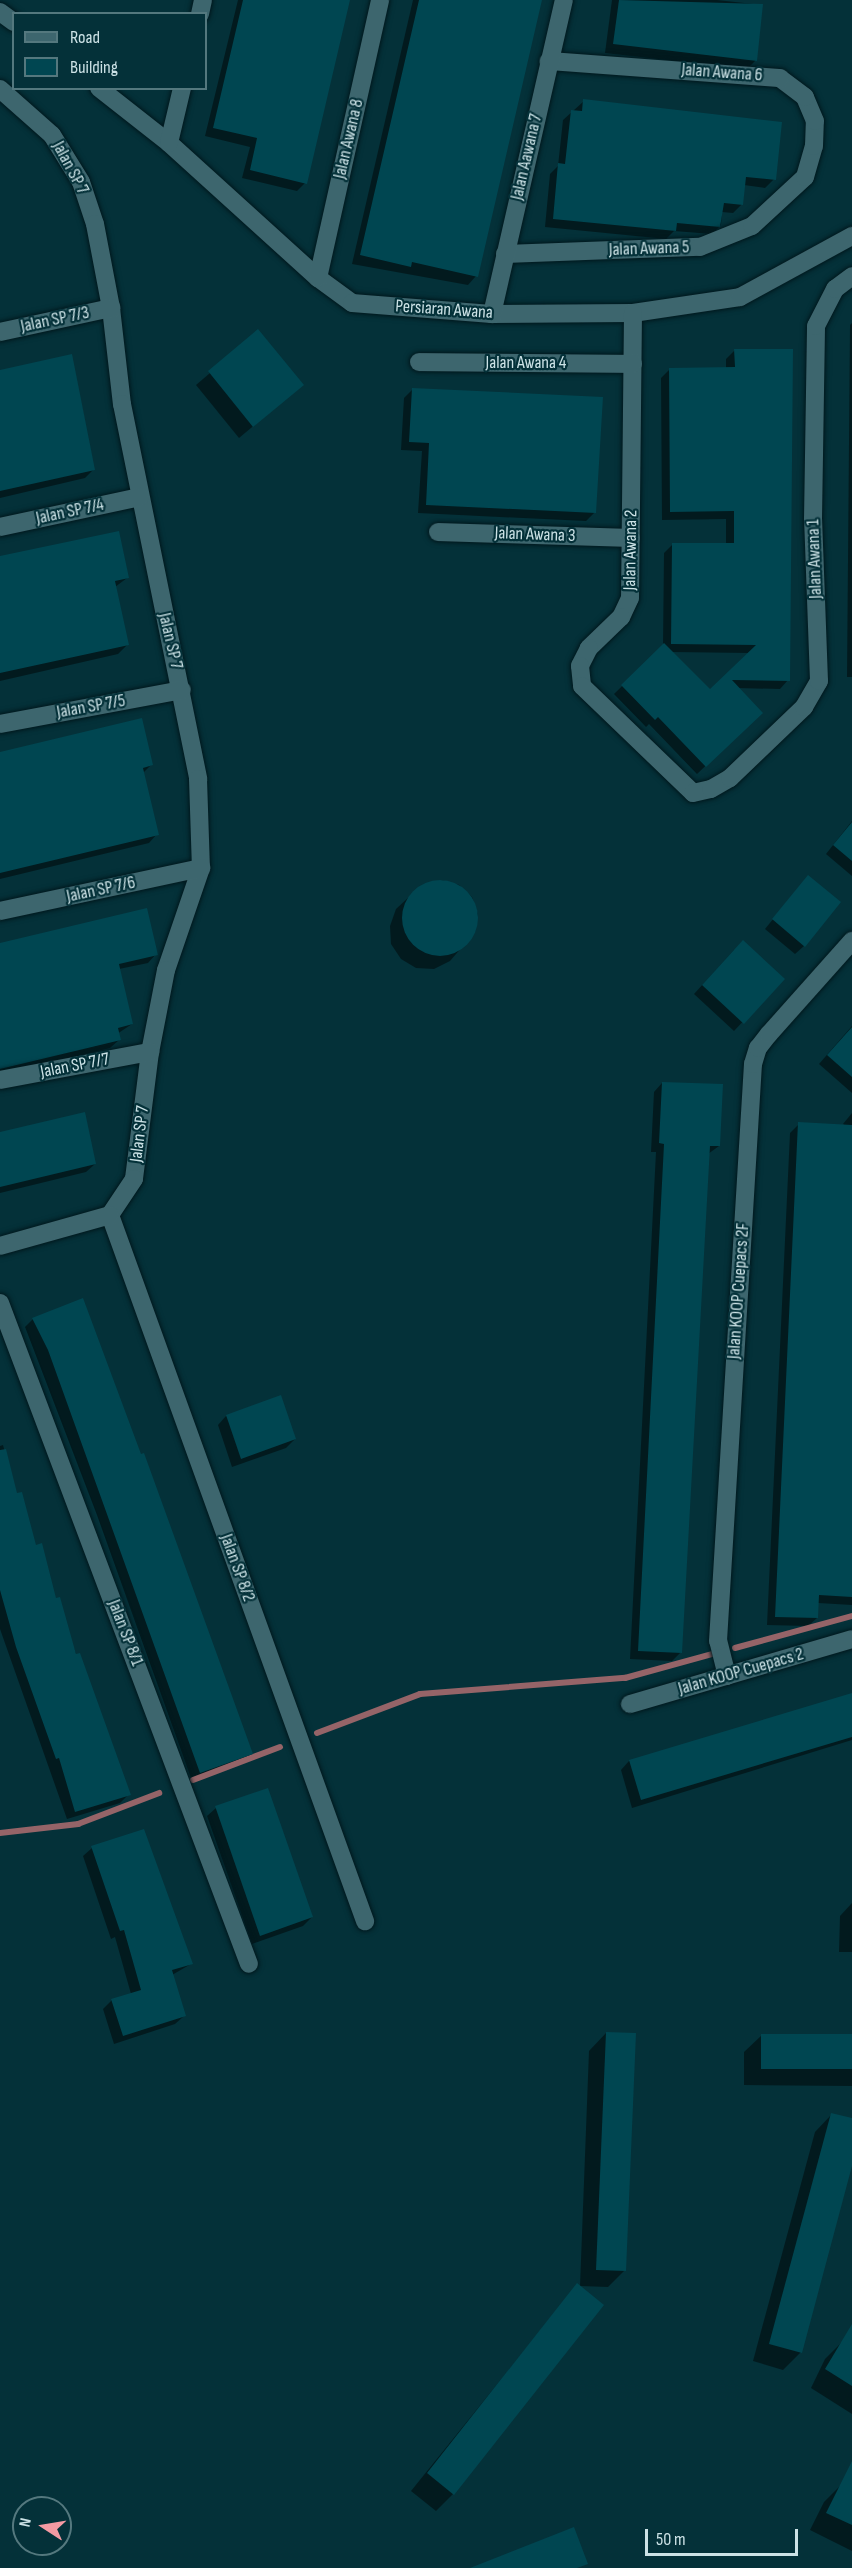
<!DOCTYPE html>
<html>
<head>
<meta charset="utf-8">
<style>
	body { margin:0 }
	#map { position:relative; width:852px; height:2568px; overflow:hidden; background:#043139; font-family:"Sofia Sans Condensed",sans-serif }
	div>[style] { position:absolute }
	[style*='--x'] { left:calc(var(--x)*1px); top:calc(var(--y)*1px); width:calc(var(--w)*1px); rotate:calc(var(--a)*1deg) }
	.shadow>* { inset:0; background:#0007 }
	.stream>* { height:6px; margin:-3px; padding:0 3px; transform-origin:3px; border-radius:3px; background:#956468 }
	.building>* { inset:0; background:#004651 }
	.round { border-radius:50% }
	.roads { filter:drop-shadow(0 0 2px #00181d) drop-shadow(0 0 2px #00181d) }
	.minor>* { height:18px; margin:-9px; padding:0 9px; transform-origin:9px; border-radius:9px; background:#3d666e }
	span { translate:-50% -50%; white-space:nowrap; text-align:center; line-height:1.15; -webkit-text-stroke:4.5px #043139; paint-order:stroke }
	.street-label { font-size:18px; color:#cce2e6 }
	.legend { position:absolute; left:12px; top:12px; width:195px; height:78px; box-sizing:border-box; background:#043139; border:2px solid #54787e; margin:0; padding:8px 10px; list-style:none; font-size:18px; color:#cce2e6 }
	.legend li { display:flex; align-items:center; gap:12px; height:30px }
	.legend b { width:30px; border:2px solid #54787e }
	.north { position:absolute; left:12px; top:2496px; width:60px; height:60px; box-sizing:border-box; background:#043139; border:2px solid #54787e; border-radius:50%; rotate:282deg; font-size:16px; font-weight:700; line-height:24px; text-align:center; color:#cce2e6 }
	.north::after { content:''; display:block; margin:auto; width:21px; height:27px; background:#f49aa3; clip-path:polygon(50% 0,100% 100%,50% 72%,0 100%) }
	.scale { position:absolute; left:645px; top:2529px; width:153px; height:27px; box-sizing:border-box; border:3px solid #cce2e6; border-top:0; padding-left:8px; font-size:18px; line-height:21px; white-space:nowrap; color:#cce2e6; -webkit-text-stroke:4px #043139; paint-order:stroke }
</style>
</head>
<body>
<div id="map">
	<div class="shadow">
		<div style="clip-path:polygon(238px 0,348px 0,305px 183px,297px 191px,242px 178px,250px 147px,205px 136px)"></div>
		<div style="clip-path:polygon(413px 0,540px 0,476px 276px,468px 285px,352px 264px)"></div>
		<div style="clip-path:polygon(612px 0,717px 0,762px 5px,755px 61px,747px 69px,605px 53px)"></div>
		<div style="clip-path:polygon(584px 101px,774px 179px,765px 188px,744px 185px,742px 204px,733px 213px,722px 212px,721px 225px,712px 234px,674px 231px,666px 239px,545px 227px,550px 174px,558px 166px,563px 120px)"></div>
		<div style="clip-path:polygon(852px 323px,852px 677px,847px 677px,850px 325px)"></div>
		<div style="clip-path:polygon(258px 332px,302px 385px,239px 438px,196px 385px)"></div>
		<div style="clip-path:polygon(evenodd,735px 350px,788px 680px,780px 689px,737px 688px,761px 713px,697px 774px,649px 724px,646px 727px,614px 694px,663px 646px,664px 553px,673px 544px,726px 545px,726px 519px,662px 520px,661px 378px,670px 369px,726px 369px,726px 359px,735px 350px,671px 652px,749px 653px,710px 692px,671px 652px)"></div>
		<div style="clip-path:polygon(0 372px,93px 470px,85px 478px,0 498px)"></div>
		<div style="clip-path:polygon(412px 390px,595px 512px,586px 521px,418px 513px,422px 451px,401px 450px,404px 398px)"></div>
		<div style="clip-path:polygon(0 558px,127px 578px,115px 587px,127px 645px,118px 654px,0 681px)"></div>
		<div style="clip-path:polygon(0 754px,151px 765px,143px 773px,157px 834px,149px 843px,0 879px)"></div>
		<div style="clip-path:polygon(852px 821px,852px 876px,826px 854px)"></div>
		<div style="clip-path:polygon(442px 880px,459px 885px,472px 897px,478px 914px,475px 932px,450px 961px,434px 969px,416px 968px,401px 959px,391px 944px,390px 926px,396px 909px,410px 896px,424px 884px)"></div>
		<div style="clip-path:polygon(800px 886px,804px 946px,795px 954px,765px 929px)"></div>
		<div style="clip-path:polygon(0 945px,156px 954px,148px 963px,119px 969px,132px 1024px,117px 1034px,119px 1040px,110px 1048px,0 1075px)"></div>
		<div style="clip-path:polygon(734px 950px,783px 979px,734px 1031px,694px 994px)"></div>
		<div style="clip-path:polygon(852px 1026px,852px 1093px,819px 1064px)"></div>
		<div style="clip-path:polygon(662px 1083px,719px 1146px,708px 1154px,681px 1652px,672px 1661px,630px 1659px,656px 1152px,651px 1152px,654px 1092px)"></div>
		<div style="clip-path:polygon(852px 1113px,852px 1132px,843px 1124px)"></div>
		<div style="clip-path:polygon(799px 1124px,852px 1172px,852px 1605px,818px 1603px,817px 1618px,808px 1626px,767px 1625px,790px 1133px)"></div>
		<div style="clip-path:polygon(0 1134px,95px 1164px,86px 1172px,0 1193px)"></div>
		<div style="clip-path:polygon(33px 1319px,251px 1754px,243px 1762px,192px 1781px,97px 1515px,25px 1327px)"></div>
		<div style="clip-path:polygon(226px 1416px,295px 1439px,286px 1448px,232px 1467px,218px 1425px)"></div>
		<div style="clip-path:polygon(3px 1445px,16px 1495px,129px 1794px,120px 1803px,67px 1819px,0 1629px,0 1446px)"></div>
		<div style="clip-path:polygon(852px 1695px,852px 1740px,632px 1808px,621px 1770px,629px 1761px)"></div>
		<div style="clip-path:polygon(216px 1808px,312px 1917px,303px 1926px,252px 1944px,207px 1816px)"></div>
		<div style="clip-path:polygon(143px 1831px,191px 1964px,172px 1975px,184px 2016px,175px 2024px,114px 2044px,103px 2009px,112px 2000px,131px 1994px,115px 1937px,111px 1939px,83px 1856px,92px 1848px)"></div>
		<div style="clip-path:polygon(852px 1903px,852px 1952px,839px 1952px,840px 1916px)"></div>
		<div style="clip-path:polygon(606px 2033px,625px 2270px,608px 2287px,580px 2286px,589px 2051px)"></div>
		<div style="clip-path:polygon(762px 2035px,852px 2036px,852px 2086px,744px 2085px,744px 2052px)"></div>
		<div style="clip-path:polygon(832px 2114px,852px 2120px,852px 2161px,801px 2352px,783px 2370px,753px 2361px,815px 2132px)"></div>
		<div style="clip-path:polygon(577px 2285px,453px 2494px,436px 2511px,411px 2491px)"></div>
		<div style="clip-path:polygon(842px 2342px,852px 2348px,852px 2414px,811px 2388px,825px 2359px)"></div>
		<div style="clip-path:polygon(841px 2485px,852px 2490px,852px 2551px,810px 2530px,824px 2502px)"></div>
	</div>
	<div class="stream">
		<div style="--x:735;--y:1648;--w:121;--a:-15.3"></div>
		<div style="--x:317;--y:1733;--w:110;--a:-20.7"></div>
		<div style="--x:420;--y:1694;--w:206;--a:-4.5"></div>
		<div style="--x:625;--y:1678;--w:90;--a:-15.4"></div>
		<div style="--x:193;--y:1780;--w:93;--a:-20.8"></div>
		<div style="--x:0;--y:1833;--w:79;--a:-6.6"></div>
		<div style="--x:78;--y:1824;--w:87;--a:-20.9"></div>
	</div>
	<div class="building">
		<div style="clip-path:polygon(243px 0,350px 0,307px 184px,250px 170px,257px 138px,213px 128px)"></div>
		<div style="clip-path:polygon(419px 0,542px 0,478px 277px,412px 262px,411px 267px,360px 255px)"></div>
		<div style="clip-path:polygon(619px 0,763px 4px,757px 61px,613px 44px)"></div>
		<div style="clip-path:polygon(583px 99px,782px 122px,776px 180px,746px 177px,743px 205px,724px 203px,720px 227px,677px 223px,676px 231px,553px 219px,558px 163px,565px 164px,571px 110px,582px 111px)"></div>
		<div style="clip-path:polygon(258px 329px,304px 385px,253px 427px,208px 371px)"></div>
		<div style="clip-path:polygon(734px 349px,793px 349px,790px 681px,732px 680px,763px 713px,706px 767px,658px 717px,655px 720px,621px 685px,664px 643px,710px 689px,756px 645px,671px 644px,672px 543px,734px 543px,734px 511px,670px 512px,669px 368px,735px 367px)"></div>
		<div style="clip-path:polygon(72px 354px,95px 470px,0 491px,0 370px)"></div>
		<div style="clip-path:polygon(412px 388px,603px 397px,596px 513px,426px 505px,429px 443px,409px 442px)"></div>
		<div style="clip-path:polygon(119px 531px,129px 578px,115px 581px,129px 645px,0 673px,0 556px)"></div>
		<div style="clip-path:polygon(142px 718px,153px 765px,143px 768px,159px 835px,0 873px,0 752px)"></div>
		<div style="clip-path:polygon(852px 822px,852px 861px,833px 845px)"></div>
		<div style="clip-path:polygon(808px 875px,841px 902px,805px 947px,772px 919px)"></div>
		<div class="round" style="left:402px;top:880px;width:76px;height:76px"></div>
		<div style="clip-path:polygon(147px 908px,158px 955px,119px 964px,133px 1024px,118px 1028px,121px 1040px,0 1069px,0 943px)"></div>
		<div style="clip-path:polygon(743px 940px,785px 979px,744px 1024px,702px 985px)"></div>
		<div style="clip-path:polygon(852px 1027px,852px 1077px,827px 1055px)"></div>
		<div style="clip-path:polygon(662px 1082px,723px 1084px,720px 1146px,710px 1146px,682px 1653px,638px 1651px,664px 1144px,659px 1143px)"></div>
		<div style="clip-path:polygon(85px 1112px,96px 1164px,0 1187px,0 1132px)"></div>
		<div style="clip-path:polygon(798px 1122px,852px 1125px,852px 1597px,819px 1595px,818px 1618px,775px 1617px)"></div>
		<div style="clip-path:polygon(83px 1298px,141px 1454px,144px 1453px,253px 1754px,200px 1773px,48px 1350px,32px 1318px)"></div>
		<div style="clip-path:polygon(281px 1395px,296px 1439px,241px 1459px,226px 1415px)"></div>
		<div style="clip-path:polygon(6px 1449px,17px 1493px,22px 1492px,36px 1545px,42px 1543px,56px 1598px,60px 1597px,76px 1654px,80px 1653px,131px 1795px,75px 1812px,59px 1758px,56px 1759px,16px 1647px,0 1590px,0 1450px)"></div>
		<div style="clip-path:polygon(852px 1693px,852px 1737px,641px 1800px,629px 1760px)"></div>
		<div style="clip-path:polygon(268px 1788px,313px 1917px,260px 1936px,215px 1806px)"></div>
		<div style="clip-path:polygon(144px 1829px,193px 1964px,172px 1970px,186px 2016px,123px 2036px,111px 1999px,141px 1990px,124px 1930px,120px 1931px,91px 1846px)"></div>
		<div style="clip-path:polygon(606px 2032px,636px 2033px,626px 2271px,596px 2270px)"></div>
		<div style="clip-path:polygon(761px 2034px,852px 2034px,852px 2069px,761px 2069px)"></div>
		<div style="clip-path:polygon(831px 2113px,852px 2118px,852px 2166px,802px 2353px,769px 2344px)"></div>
		<div style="clip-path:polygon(577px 2283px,604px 2305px,454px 2495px,427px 2473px)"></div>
		<div style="clip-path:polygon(852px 2324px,852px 2386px,825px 2369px)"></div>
		<div style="clip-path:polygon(852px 2461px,852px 2525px,826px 2513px)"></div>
		<div style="clip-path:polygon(574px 2527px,588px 2564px,577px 2568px,470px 2568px)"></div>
	</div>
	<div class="roads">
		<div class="minor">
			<div style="--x:0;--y:12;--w:17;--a:36"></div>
			<div style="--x:200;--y:14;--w:14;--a:-78"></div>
			<div style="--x:99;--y:88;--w:89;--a:38.2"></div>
			<div style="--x:169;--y:143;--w:201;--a:42.2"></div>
			<div style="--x:318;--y:278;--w:42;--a:36.3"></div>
			<div style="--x:352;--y:303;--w:140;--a:4.5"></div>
			<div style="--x:492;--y:314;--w:141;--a:-0.4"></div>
			<div style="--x:633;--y:313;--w:108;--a:-8.5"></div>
			<div style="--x:740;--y:297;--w:128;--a:-28.6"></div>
			<div style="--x:0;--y:89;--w:69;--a:41.5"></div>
			<div style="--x:52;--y:135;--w:55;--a:58.3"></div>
			<div style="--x:81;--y:182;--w:44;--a:71.6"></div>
			<div style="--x:95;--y:224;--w:86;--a:79.2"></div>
			<div style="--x:111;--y:308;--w:97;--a:83.5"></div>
			<div style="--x:122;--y:404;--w:383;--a:78.5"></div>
			<div style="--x:198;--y:779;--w:89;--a:88.1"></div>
			<div style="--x:201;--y:868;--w:108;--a:108.9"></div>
			<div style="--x:166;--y:970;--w:84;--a:101"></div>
			<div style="--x:150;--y:1052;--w:128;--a:97.2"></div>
			<div style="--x:134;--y:1179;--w:43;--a:123.7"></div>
			<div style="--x:169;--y:143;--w:57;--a:-76.7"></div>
			<div style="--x:505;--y:254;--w:195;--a:-2.1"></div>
			<div style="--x:700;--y:247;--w:56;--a:-22"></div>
			<div style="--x:752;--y:226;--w:72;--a:-42.8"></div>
			<div style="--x:805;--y:177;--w:32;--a:-74"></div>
			<div style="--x:814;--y:146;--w:25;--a:-88"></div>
			<div style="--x:815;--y:121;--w:26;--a:-113"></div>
			<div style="--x:805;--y:97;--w:31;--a:-143"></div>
			<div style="--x:780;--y:78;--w:232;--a:-175.8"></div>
			<div style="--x:318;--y:278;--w:285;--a:-77.4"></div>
			<div style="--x:633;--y:313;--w:285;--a:90.6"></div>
			<div style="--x:630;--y:598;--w:21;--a:115"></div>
			<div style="--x:621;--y:617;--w:45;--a:135.9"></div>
			<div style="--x:589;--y:648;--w:20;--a:117"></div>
			<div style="--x:580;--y:666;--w:20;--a:84"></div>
			<div style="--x:582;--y:686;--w:154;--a:43.9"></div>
			<div style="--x:693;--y:793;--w:18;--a:-13"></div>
			<div style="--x:711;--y:789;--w:22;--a:-30"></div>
			<div style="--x:730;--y:778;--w:103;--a:-43.8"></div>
			<div style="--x:804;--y:707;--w:30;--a:-60"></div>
			<div style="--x:819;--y:681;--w:162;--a:-92.1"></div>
			<div style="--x:813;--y:519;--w:193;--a:-89.1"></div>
			<div style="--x:816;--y:326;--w:42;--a:-62.8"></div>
			<div style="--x:835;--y:289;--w:21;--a:-37"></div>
			<div style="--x:492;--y:314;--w:322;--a:-77.1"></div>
			<div style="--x:0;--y:332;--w:114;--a:-12.2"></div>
			<div style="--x:419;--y:362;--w:214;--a:0.5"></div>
			<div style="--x:0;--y:527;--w:143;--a:-12.1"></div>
			<div style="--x:438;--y:532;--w:193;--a:1.8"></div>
			<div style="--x:0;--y:724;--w:185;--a:-10.6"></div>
			<div style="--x:0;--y:911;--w:206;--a:-12.1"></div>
			<div style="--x:0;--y:1080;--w:153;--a:-10.6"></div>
			<div style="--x:110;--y:1215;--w:751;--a:70.14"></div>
			<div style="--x:0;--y:1246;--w:114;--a:-15.7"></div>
			<div style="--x:0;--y:1303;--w:706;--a:69.36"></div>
			<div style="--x:727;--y:1676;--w:36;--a:-104"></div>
			<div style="--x:718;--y:1641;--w:578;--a:-86.53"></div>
			<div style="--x:753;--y:1064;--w:17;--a:-73"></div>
			<div style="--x:758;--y:1048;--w:18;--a:-52"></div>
			<div style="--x:769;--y:1034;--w:125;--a:-48.3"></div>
			<div style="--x:630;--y:1704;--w:231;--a:-16.3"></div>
		</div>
	</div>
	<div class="street-label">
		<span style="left:722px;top:73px;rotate:4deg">Jalan Awana 6</span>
		<span style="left:349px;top:139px;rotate:-77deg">Jalan Awana 8</span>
		<span style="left:527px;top:157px;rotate:-77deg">Jalan Aawana 7</span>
		<span style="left:70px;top:168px;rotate:62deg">Jalan SP 7</span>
		<span style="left:649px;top:249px;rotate:-2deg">Jalan Awana 5</span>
		<span style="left:444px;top:310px;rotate:4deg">Persiaran Awana</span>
		<span style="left:55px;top:320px;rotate:-12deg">Jalan SP 7/3</span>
		<span style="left:526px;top:363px">Jalan Awana 4</span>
		<span style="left:70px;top:512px;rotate:-12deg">Jalan SP 7/4</span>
		<span style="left:535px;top:535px;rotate:2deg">Jalan Awana 3</span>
		<span style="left:631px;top:550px;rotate:-89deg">Jalan Awana 2</span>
		<span style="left:815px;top:559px;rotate:-92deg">Jalan Awana 1</span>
		<span style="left:170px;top:641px;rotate:77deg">Jalan SP 7</span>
		<span style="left:91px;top:707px;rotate:-10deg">Jalan SP 7/5</span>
		<span style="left:101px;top:890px;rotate:-12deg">Jalan SP 7/6</span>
		<span style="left:75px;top:1066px;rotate:-11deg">Jalan SP 7/7</span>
		<span style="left:140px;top:1134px;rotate:-83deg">Jalan SP 7</span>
		<span style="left:739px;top:1291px;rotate:-86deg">Jalan KOOP Cuepacs 2F</span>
		<span style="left:237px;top:1568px;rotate:70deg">Jalan SP 8/2</span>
		<span style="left:125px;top:1633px;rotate:69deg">Jalan SP 8/1</span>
		<span style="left:741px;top:1672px;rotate:-16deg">Jalan KOOP Cuepacs 2</span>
	</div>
	<ul class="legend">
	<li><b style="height:8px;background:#3d666e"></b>Road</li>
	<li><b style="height:16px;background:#004651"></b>Building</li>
	</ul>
	<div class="north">N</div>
	<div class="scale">50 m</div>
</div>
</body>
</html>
